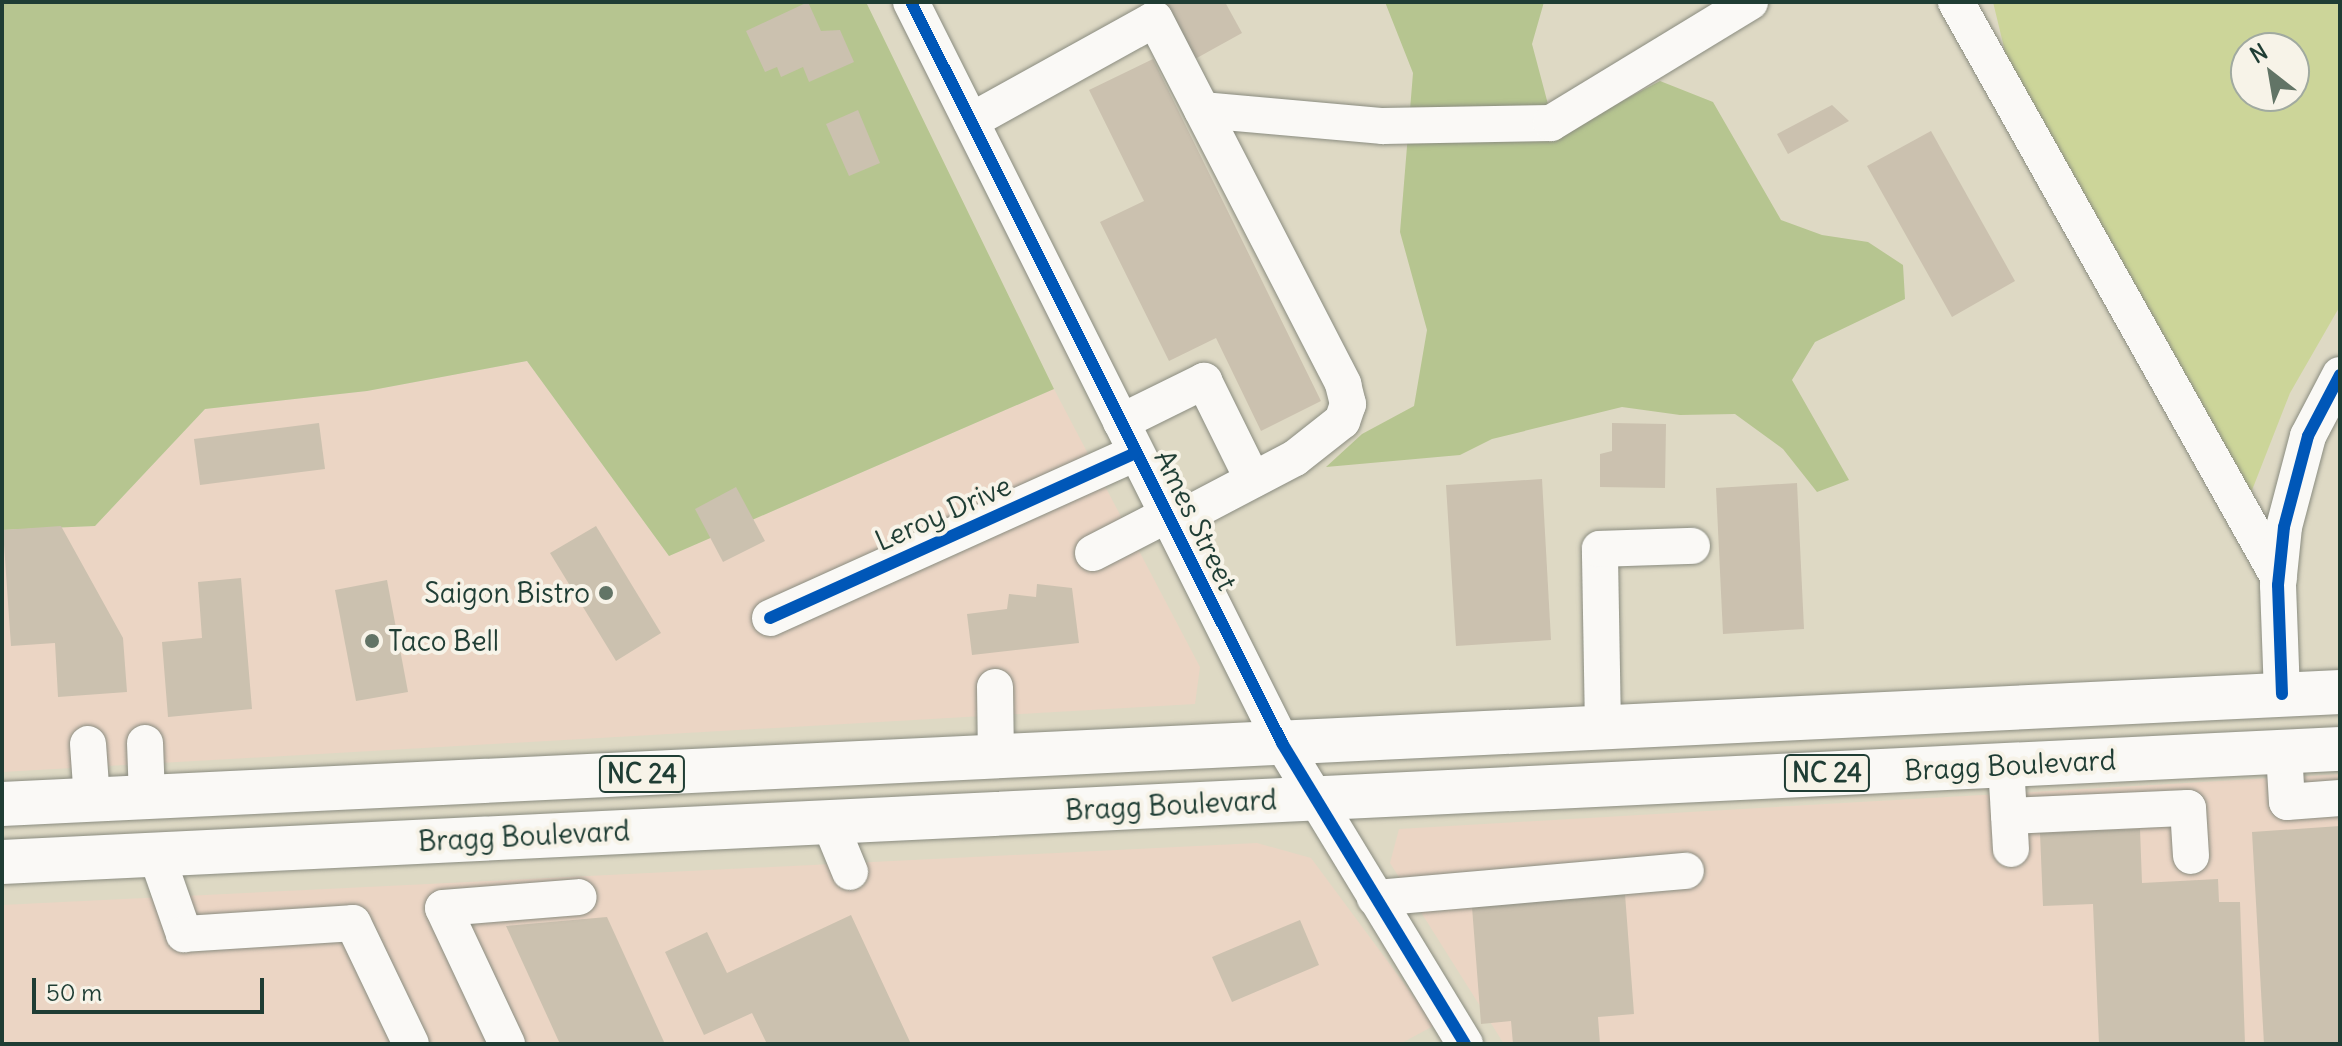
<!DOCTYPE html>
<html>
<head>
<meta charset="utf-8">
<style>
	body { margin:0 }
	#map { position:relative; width:2342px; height:1046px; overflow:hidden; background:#ded9c4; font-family:Delius,sans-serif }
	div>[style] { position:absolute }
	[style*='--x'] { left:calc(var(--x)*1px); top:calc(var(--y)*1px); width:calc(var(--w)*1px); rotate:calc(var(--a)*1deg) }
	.built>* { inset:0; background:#ebd5c4 }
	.green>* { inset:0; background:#ccd599 }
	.forest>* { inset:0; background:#b6c590 }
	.building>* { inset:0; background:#cbc1af }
	.roads { filter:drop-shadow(0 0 2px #8a8c80) drop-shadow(0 0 2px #8a8c80) }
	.minor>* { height:36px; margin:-18px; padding:0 18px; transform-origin:18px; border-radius:18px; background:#faf9f6 }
	.major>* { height:44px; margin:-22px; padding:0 22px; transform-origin:22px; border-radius:22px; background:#faf9f6 }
	.cycleway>* { height:12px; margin:-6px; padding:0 6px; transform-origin:6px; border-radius:6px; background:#0057b8 }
	.dots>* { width:22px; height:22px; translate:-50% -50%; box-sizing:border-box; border:4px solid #f7f3e8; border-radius:50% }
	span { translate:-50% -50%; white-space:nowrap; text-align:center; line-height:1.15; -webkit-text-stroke:8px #f7f3e8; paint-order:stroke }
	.shield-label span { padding:2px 6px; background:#f7f3e8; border:2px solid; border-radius:6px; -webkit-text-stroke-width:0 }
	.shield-label { font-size:26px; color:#1f3d34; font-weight:700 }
	.street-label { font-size:28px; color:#1f3d34 }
	.poi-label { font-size:28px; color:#1f3d34 }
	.right { translate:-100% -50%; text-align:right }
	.left { translate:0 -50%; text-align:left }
	.frame { position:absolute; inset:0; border:4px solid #1f3d34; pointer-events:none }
	.north { position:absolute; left:2230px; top:32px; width:80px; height:80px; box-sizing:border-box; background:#f7f3e8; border:2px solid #a1aaa0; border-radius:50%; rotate:329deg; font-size:22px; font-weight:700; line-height:32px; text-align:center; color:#1f3d34 }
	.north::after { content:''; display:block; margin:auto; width:28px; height:36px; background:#627466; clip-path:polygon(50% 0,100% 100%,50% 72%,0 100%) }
	.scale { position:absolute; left:32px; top:978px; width:232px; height:36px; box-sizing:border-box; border:4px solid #1f3d34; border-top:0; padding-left:10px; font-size:24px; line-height:28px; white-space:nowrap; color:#1f3d34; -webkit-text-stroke:6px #f7f3e8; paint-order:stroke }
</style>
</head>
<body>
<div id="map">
	<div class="built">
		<div style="clip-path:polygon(527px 361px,669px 556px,1054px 389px,1200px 667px,1195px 704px,2px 772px,2px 530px,95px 526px,205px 409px,367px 391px)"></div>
		<div style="clip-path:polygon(2340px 774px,2340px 1044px,1504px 1044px,1390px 863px,1399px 829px)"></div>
		<div style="clip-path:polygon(1257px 843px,1311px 858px,1435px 1025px,1400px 1044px,2px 1044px,2px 905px)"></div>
	</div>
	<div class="green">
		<div style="clip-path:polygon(evenodd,1993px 2px,2340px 2px,2340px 306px,2290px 393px,2247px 503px,2008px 64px,1993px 2px,2246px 48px,2294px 48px,2294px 96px,2246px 96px,2246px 48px)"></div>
	</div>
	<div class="forest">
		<div style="clip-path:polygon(2px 2px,866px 2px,1054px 389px,669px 556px,527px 361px,367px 391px,205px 409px,95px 526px,2px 530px)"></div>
		<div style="clip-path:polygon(1385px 2px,1544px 2px,1532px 44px,1549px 108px,1588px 119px,1660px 81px,1713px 102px,1781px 220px,1822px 235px,1868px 242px,1903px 265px,1905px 299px,1815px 342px,1792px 380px,1849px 480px,1817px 492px,1783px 449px,1735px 414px,1680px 415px,1622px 407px,1492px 439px,1460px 455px,1326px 467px,1362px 434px,1414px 406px,1427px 330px,1400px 232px,1413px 73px)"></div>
	</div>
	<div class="building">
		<div style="clip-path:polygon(808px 2px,821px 31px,840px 30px,854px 62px,809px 82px,803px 67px,781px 77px,777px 67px,765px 72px,746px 31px)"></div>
		<div style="clip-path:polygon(1165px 2px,1225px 2px,1242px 33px,1195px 59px)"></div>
		<div style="clip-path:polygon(1153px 59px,1321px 401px,1261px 431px,1216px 338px,1169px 361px,1100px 222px,1144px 201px,1089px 90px)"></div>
		<div style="clip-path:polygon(1832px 105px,1849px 121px,1788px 154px,1777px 134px)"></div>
		<div style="clip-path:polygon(858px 110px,880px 163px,849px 176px,826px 124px)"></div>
		<div style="clip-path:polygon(1931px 131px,2015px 281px,1952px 317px,1867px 166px)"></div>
		<div style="clip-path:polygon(319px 423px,325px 469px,200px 485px,194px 439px)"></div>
		<div style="clip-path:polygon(1612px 423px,1666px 424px,1665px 488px,1600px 487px,1600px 454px,1612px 451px)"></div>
		<div style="clip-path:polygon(1542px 479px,1551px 640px,1456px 646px,1446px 485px)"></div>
		<div style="clip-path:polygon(1797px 483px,1804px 629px,1723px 634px,1716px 488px)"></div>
		<div style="clip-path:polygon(736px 487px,765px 541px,723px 562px,695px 509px)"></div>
		<div style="clip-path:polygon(61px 526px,123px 638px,127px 692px,58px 697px,55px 643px,11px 646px,3px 530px)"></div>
		<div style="clip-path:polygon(596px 526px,661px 633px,616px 661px,550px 553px)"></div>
		<div style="clip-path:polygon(241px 578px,252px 709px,168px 717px,162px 642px,202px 638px,198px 582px)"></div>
		<div style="clip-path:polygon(387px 580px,408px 692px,356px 701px,335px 590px)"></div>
		<div style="clip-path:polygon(1037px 584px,1072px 588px,1079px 643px,972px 655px,967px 614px,1007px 609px,1009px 594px,1036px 597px)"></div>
		<div style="clip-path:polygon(2340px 826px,2340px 1044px,2264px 1044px,2252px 832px)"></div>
		<div style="clip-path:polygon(2140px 829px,2142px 883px,2218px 879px,2219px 902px,2240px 902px,2245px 1044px,2099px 1044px,2093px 904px,2043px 906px,2040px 833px)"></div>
		<div style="clip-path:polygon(1625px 894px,1634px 1014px,1598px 1017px,1600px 1044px,1513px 1044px,1511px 1021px,1481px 1024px,1472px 907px)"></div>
		<div style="clip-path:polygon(851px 915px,911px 1044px,767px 1044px,752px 1013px,704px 1035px,665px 952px,707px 932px,727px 973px)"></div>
		<div style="clip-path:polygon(607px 917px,665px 1044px,560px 1044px,506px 926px)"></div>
		<div style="clip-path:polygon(1300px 920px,1319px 965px,1232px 1002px,1212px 957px)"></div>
	</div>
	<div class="roads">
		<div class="minor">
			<div style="--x:911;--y:2;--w:829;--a:63.4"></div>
			<div style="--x:1282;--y:743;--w:352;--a:58.7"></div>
			<div style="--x:1956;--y:2;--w:660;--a:60.72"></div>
			<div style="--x:1202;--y:110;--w:182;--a:5.1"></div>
			<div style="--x:1383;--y:126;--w:168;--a:-1"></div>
			<div style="--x:1551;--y:123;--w:233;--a:-31.3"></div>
			<div style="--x:971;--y:121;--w:210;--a:-29"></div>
			<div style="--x:1155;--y:19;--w:411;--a:62.7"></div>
			<div style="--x:1343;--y:384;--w:21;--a:76"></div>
			<div style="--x:1348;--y:404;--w:18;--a:109"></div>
			<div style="--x:1342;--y:421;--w:60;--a:141.8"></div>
			<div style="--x:1295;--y:458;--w:140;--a:152.3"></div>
			<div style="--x:1121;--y:422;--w:93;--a:-26.3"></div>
			<div style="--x:1204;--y:381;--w:110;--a:63.7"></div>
			<div style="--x:1093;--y:553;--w:83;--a:-27.2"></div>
			<div style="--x:770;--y:618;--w:401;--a:-24.3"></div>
			<div style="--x:995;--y:687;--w:70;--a:89.2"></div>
			<div style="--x:2282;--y:694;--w:109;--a:-92.1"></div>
			<div style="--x:2278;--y:585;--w:58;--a:-84.1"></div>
			<div style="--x:2284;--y:527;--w:94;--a:-75.2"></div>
			<div style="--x:2308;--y:436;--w:69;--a:-62.3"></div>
			<div style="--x:1603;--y:728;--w:179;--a:-91"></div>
			<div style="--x:1600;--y:549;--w:92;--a:-1.9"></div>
			<div style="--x:145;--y:743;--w:55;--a:87.9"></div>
			<div style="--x:88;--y:744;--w:56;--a:85.9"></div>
			<div style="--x:2284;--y:752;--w:50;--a:86.6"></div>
			<div style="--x:2287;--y:802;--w:53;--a:-4.3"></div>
			<div style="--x:2006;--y:765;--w:84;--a:86.6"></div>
			<div style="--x:2009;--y:816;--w:179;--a:-2.6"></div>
			<div style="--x:2188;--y:808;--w:48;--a:86.4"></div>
			<div style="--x:829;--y:821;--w:55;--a:67.6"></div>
			<div style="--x:156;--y:854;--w:85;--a:70.7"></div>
			<div style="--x:184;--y:934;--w:169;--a:-3.7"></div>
			<div style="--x:353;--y:923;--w:134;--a:64.4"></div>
			<div style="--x:1375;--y:898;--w:312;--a:-5"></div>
			<div style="--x:507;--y:1044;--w:150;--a:-115.2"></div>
			<div style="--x:443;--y:908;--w:136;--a:-4.6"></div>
		</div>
		<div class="major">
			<div style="--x:2;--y:804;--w:2341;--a:-2.74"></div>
			<div style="--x:2;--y:862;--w:2341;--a:-2.77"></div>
		</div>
	</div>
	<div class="cycleway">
		<div style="--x:911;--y:2;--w:829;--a:63.4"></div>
		<div style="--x:1282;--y:743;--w:352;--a:58.7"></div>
		<div style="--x:770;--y:618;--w:401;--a:-24.3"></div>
		<div style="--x:2282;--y:694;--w:109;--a:-92.1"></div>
		<div style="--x:2278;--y:585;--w:58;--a:-84.1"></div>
		<div style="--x:2284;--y:527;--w:94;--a:-75.2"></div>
		<div style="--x:2308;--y:436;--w:69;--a:-62.3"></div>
	</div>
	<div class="dots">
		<div style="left:606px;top:593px;background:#627466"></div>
		<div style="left:372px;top:641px;background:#627466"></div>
	</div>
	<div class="shield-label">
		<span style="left:1827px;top:773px">NC 24</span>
		<span style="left:642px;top:774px">NC 24</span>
	</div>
	<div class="street-label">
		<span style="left:943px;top:513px;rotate:-24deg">Leroy Drive</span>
		<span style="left:1196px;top:520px;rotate:64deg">Ames Street</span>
		<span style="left:2010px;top:765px;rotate:-3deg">Bragg Boulevard</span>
		<span style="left:1171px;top:805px;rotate:-3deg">Bragg Boulevard</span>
		<span style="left:524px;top:836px;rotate:-3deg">Bragg Boulevard</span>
	</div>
	<div class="poi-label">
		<span class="right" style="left:590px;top:593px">Saigon Bistro</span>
		<span class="left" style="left:388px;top:641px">Taco Bell</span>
	</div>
	<div class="frame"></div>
	<div class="north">N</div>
	<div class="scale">50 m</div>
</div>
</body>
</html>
